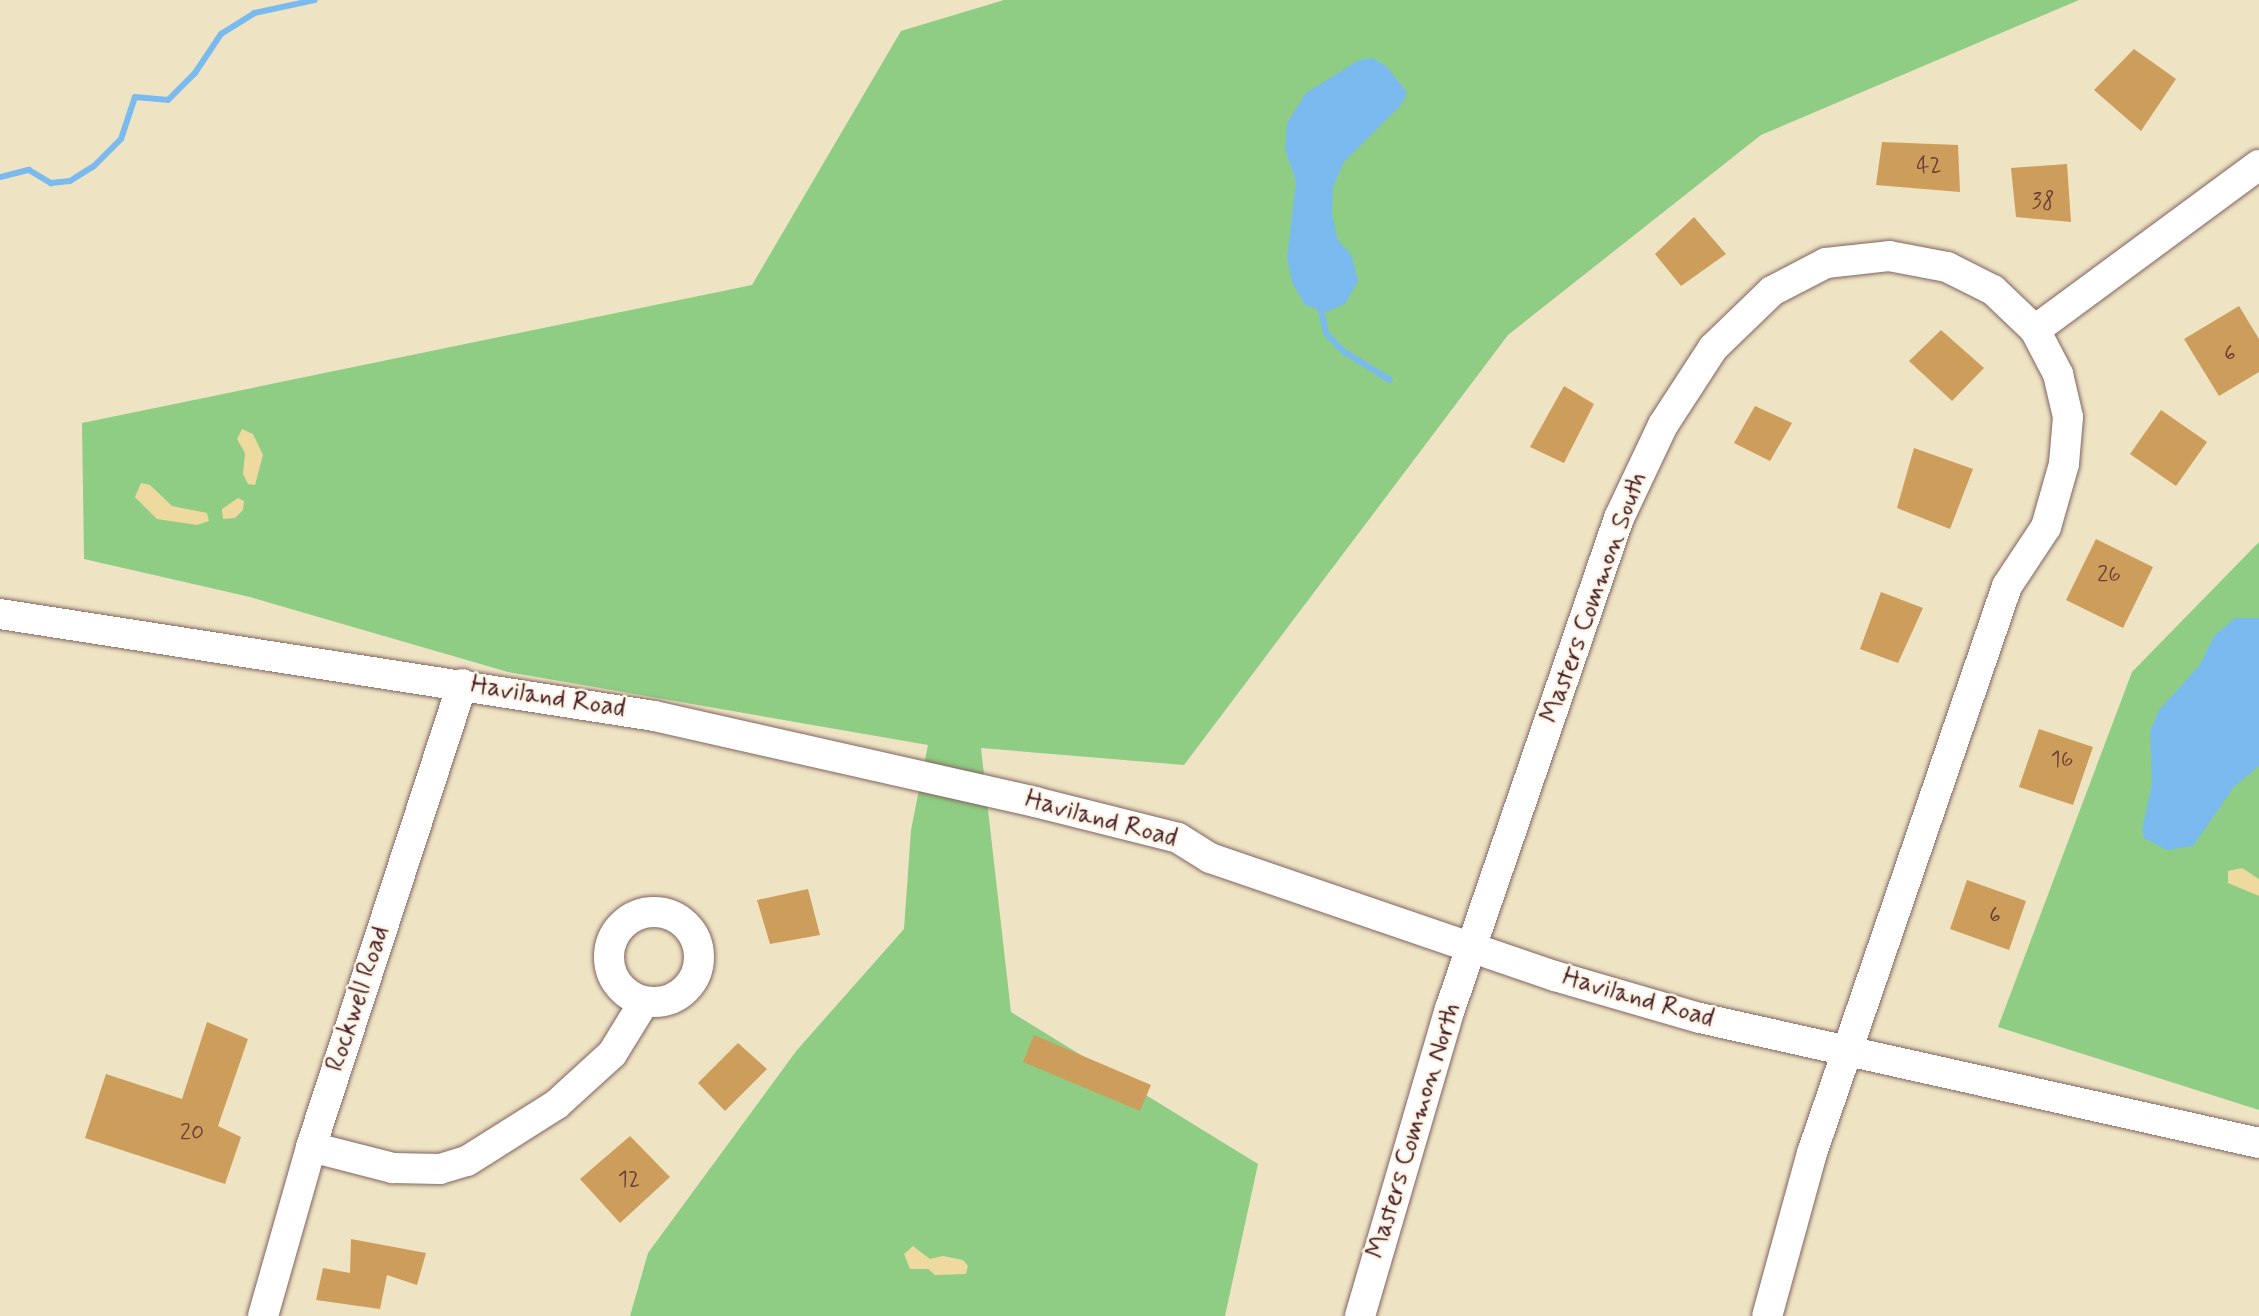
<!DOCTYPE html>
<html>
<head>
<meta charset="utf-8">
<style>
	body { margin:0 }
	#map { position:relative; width:2259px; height:1316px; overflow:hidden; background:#eee4c4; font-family:Mynerve,sans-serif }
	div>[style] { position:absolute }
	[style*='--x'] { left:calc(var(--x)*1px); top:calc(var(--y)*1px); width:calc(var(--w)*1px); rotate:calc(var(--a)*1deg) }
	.green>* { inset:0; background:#8fcd84 }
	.sand>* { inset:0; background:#eeda9e }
	.water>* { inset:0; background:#7abaee }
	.stream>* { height:6px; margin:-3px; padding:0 3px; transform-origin:3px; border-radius:3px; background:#7abaee }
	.building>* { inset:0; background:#cd9d5c }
	.roads { filter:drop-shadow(0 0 2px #836461) drop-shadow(0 0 2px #836461) }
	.minor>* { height:30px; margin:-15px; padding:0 15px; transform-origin:15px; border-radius:15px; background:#fff }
	.minor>.ring { margin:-15px; padding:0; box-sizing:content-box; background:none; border:30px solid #fff; border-radius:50% }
	span { translate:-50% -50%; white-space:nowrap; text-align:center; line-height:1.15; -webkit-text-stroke:5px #fcf5e5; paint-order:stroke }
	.number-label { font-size:23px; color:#6b3e37 }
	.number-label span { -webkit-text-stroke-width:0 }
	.street-label { font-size:26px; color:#4a1f2b }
</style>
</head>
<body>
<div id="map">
	<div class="green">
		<div style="clip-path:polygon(1004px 0,2079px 0,1761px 135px,1508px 335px,1184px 765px,981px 748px,1011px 1012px,1258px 1164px,1225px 1316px,630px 1316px,648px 1253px,797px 1050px,904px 929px,911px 830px,928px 745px,508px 672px,250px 597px,84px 559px,82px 423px,752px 285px,901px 31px)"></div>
		<div style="clip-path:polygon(2259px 542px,2259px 1110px,1998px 1027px,2132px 672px)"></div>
	</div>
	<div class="sand">
		<div style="clip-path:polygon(242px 429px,253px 434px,263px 455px,255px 485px,248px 484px,243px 474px,245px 453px,237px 439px)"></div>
		<div style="clip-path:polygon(141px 483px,150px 485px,172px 506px,207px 513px,209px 521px,197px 525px,157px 519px,135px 497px)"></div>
		<div style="clip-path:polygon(238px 498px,244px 501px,243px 510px,235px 518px,223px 519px,222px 509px)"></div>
		<div style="clip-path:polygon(2242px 868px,2259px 879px,2259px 896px,2228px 883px,2228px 871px)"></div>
		<div style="clip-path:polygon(913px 1246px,930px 1259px,943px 1256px,963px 1260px,968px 1266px,966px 1274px,935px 1275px,928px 1269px,910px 1269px,904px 1254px)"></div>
	</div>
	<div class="water">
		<div style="clip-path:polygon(1373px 58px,1386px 66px,1407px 92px,1402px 104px,1344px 162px,1333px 187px,1332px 215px,1338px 240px,1352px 256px,1358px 281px,1345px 304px,1326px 312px,1305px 305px,1292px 282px,1287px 257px,1296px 182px,1285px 149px,1287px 123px,1306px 93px,1359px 60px)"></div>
		<div style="clip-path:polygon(2235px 618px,2259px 618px,2259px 766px,2234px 787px,2193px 846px,2167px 850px,2144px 838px,2142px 830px,2152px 784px,2150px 732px,2159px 710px,2200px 665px,2214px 636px)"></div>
	</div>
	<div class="stream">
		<div style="--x:0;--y:177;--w:30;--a:-14"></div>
		<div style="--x:29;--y:170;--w:26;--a:31"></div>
		<div style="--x:51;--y:183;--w:19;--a:-6"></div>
		<div style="--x:70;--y:181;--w:28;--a:-32"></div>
		<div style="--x:94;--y:166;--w:38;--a:-45"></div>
		<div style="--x:121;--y:139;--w:44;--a:-71.6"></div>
		<div style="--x:135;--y:97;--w:33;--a:5"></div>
		<div style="--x:168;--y:100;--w:38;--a:-45"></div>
		<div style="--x:195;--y:73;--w:47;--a:-56.3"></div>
		<div style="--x:221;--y:34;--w:39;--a:-32"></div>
		<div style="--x:254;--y:13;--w:62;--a:-12"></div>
		<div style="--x:1321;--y:311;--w:23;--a:77"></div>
		<div style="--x:1326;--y:333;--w:25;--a:47"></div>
		<div style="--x:1343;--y:351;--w:55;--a:31.7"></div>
	</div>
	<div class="building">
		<div style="clip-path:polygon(2134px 49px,2176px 79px,2141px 131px,2094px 90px)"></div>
		<div style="clip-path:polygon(1882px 142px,1958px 145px,1960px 192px,1876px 185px)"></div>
		<div style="clip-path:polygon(2067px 164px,2071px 222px,2016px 217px,2011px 168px)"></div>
		<div style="clip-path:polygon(1694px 217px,1726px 254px,1681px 286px,1655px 254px)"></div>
		<div style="clip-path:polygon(2239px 306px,2259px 339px,2259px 372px,2219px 396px,2184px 339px)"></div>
		<div style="clip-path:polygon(1941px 330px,1984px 368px,1952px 401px,1909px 361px)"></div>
		<div style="clip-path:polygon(1564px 386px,1594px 404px,1564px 463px,1530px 447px)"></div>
		<div style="clip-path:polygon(1755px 406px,1792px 423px,1770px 461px,1734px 443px)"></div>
		<div style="clip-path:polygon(2161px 410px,2207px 442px,2176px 486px,2130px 454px)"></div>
		<div style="clip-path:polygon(1914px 448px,1973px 469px,1950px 529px,1897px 508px)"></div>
		<div style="clip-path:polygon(2096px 539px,2153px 567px,2123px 628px,2066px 600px)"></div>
		<div style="clip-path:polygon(1881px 592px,1923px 608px,1898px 663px,1860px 649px)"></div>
		<div style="clip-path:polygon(2039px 729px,2093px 747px,2073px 805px,2019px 787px)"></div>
		<div style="clip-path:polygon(1967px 880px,2026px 901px,2009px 950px,1950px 929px)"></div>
		<div style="clip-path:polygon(808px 889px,820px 935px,770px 944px,757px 900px)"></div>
		<div style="clip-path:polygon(207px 1022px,248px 1039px,218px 1126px,241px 1137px,225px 1184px,85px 1138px,106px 1074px,182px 1099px)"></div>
		<div style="clip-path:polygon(1034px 1035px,1151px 1085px,1140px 1111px,1023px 1062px)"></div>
		<div style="clip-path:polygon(738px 1043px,767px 1069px,725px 1111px,698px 1083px)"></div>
		<div style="clip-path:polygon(630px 1136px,670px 1177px,620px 1223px,580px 1179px)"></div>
		<div style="clip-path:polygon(351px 1239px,426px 1253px,417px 1285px,387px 1275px,380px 1309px,316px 1300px,323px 1268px,350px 1273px)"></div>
	</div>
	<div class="roads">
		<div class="minor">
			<div style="--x:2035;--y:330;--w:278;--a:-36.4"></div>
			<div style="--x:0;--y:614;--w:662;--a:8.86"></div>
			<div style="--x:654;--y:716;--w:391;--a:12.7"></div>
			<div style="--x:1035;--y:802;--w:147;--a:14.1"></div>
			<div style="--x:1178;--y:838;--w:38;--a:32"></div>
			<div style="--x:1210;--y:858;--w:365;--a:18.9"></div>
			<div style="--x:1555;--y:976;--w:151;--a:16.2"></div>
			<div style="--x:1700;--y:1018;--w:573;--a:12.6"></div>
			<div class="ring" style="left:609px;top:912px;width:60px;height:60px"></div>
			<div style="--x:311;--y:1147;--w:85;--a:14.4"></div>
			<div style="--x:393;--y:1168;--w:47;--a:1.2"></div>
			<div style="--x:440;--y:1169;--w:28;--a:-17"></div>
			<div style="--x:467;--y:1161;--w:107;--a:-32.3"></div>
			<div style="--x:557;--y:1104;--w:74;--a:-42.3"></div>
			<div style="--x:612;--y:1054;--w:61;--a:-58.4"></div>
			<div style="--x:263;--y:1316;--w:176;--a:-74.1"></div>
			<div style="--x:311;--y:1147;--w:487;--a:-71.9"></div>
			<div style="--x:1360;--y:1316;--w:320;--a:-73.7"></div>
			<div style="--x:1450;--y:1009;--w:519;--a:-71.01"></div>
			<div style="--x:1619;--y:518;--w:103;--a:-64.7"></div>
			<div style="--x:1663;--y:425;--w:92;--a:-57"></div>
			<div style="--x:1713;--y:348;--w:82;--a:-44"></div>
			<div style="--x:1772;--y:291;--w:61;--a:-27.4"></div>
			<div style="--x:1826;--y:263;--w:63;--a:-6.3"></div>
			<div style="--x:1889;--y:256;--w:59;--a:10.7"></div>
			<div style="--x:1947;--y:267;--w:51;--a:26.6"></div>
			<div style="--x:1993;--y:290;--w:58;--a:43.6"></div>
			<div style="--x:2035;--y:330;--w:50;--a:62.4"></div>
			<div style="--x:2058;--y:374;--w:44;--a:76.9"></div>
			<div style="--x:2068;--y:417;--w:47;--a:94.9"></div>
			<div style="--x:2064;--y:464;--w:66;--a:105.9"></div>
			<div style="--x:2046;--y:527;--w:71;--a:123.5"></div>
			<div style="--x:2007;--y:586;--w:600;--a:108.98"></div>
			<div style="--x:1812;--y:1153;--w:169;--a:105.4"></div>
		</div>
	</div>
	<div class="number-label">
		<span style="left:1929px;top:166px">42</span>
		<span style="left:2043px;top:202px">38</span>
		<span style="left:2230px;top:354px">6</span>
		<span style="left:2109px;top:575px">26</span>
		<span style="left:2062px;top:760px">16</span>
		<span style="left:1995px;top:916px">6</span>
		<span style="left:192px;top:1133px">20</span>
		<span style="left:629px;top:1180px">12</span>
	</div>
	<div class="street-label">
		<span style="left:1595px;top:598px;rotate:-70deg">Masters Common South</span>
		<span style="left:548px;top:698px;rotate:9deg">Haviland Road</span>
		<span style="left:1101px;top:820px;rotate:15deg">Haviland Road</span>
		<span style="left:359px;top:999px;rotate:-72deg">Rockwell Road</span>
		<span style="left:1638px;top:999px;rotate:16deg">Haviland Road</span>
		<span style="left:1415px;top:1131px;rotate:-73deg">Masters Common North</span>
	</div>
</div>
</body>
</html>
